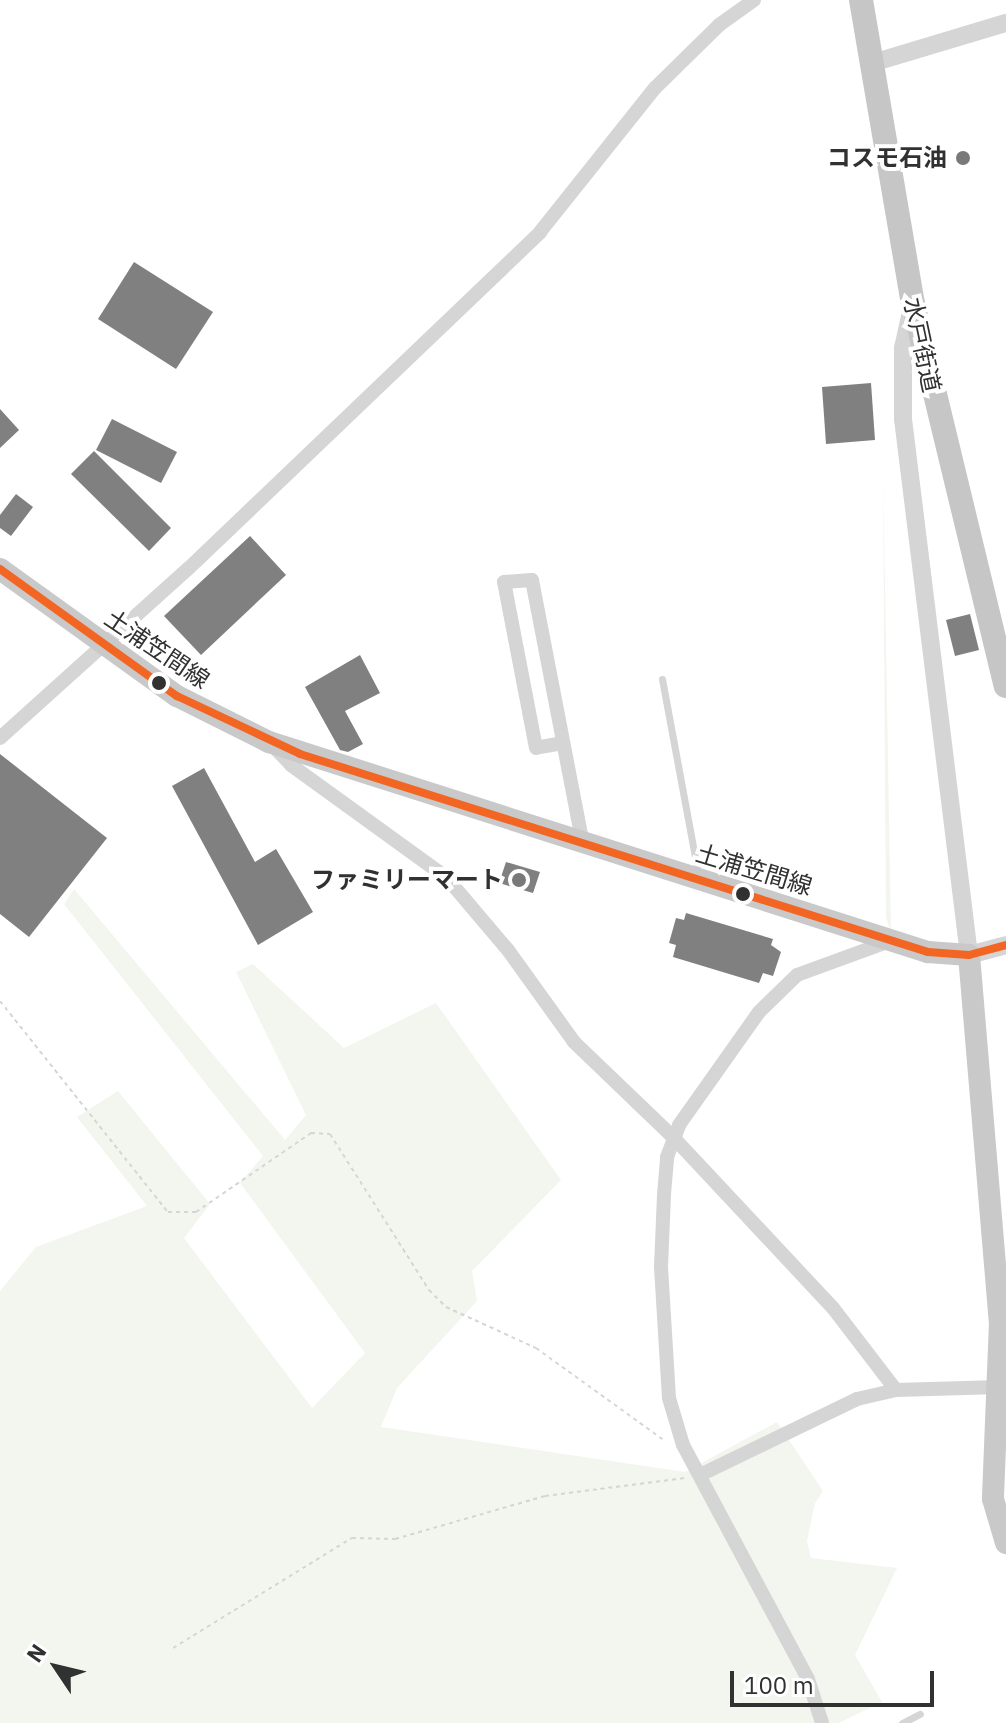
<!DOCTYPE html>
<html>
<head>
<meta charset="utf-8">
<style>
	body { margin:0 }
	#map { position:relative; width:1006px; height:1723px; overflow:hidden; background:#fff; font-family:"IBM Plex Sans","Noto Sans JP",sans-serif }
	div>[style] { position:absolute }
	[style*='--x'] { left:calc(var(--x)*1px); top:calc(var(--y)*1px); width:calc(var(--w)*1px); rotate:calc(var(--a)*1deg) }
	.green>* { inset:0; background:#f2f6ee }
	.building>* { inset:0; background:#808080 }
	.path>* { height:2px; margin-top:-1px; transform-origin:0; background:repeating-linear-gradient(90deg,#d5d5d5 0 4px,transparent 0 8px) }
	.service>* { height:7px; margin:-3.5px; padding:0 3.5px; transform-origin:3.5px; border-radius:3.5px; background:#d5d5d5 }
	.minor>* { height:14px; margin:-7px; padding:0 7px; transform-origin:7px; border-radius:7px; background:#d5d5d5 }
	.tertiary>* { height:18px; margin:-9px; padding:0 9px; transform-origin:9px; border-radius:9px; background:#d5d5d5 }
	.primary>* { height:22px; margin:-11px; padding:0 11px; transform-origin:11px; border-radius:11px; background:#c9c9c9 }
	.trunk>* { height:24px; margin:-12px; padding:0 12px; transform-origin:12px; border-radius:12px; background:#c6c6c6 }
	.bus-1>* { height:8px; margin:-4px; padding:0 4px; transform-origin:4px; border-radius:4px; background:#f26522 }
	.dots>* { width:22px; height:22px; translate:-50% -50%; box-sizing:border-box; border:4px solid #fff; border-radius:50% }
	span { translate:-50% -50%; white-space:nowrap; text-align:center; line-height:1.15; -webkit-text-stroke:8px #fff; paint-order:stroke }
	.poi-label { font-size:24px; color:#313131; font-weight:700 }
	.right { translate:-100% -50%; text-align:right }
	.street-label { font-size:24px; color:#313131 }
	.north { position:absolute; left:16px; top:1627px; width:80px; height:80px; -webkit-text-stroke:6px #fff; paint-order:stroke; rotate:305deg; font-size:22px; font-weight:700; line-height:32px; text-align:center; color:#313131 }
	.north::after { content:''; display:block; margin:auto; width:28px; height:36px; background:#313131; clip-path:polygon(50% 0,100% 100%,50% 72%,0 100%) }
	.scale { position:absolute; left:730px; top:1671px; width:204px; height:36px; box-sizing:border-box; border:4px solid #313131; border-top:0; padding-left:10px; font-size:24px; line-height:28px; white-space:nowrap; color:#313131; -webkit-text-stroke:6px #fff; paint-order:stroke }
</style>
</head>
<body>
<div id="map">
	<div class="green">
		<div style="clip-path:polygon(883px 471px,891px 933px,886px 917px)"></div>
		<div style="clip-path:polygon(74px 889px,285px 1140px,306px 1115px,236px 972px,253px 964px,344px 1048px,436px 1003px,561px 1180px,472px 1271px,477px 1301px,397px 1388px,381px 1427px,685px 1472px,777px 1422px,823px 1491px,815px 1503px,807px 1541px,811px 1558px,897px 1568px,855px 1655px,882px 1702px,839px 1723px,0 1723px,0 1291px,36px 1247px,147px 1206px,77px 1117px,118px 1091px,210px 1204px,184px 1238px,312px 1408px,365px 1353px,240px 1183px,263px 1156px,64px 904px)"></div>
	</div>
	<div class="building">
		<div style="clip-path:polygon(134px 262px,213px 312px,176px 369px,98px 319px)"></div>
		<div style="clip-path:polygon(871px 383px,875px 440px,826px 444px,822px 387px)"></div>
		<div style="clip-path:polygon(0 409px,19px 430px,0 448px)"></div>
		<div style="clip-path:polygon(112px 419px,177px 452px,161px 483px,96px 450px)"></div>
		<div style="clip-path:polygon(94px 451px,171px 528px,149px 551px,71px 474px)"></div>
		<div style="clip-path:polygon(16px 494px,33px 507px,11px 536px,0 528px,0 515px)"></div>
		<div style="clip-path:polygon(250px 536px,286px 575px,201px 655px,164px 616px)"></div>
		<div style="clip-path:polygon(970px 614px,979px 650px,955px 656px,946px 620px)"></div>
		<div style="clip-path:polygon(360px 655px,380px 693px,345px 711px,363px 744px,348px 752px,340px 750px,305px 687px)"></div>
		<div style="clip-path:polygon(0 754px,107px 838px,29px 937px,0 914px)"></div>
		<div style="clip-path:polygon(204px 768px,255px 862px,276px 849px,313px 912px,258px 945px,172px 786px)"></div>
		<div style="clip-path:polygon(506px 862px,540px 872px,533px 893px,499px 883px)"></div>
		<div style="clip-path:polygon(686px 913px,773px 939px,771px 945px,781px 952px,773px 976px,763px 973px,759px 983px,673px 957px,676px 945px,669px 943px,676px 918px,684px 920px)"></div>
	</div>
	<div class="path">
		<div style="--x:0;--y:1001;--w:270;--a:51.5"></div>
		<div style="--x:168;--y:1212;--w:28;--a:0"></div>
		<div style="--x:196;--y:1212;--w:140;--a:-34.5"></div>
		<div style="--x:311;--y:1133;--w:19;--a:3"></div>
		<div style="--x:330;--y:1134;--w:185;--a:57.6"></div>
		<div style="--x:429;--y:1290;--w:24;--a:45"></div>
		<div style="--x:446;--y:1307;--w:99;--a:24.5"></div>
		<div style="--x:536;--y:1348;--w:159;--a:35.8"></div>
		<div style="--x:173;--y:1648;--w:210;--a:-31.6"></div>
		<div style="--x:352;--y:1538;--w:43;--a:1.3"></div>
		<div style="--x:395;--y:1539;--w:156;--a:-16"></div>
		<div style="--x:545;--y:1496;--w:141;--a:-7.3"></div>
	</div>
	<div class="service">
		<div style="--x:662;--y:679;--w:198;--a:79.5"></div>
		<div style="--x:902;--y:1723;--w:20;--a:-27"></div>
	</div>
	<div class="minor">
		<div style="--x:0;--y:738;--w:254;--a:-42"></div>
		<div style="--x:189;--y:568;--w:486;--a:-43.7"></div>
		<div style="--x:540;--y:232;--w:184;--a:-51.4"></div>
		<div style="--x:655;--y:88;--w:90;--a:-44.5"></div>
		<div style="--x:719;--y:25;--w:43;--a:-35.5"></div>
		<div style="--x:563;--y:743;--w:27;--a:170"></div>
		<div style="--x:536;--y:748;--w:169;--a:-100.9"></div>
		<div style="--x:504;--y:582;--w:28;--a:-4"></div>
		<div style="--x:532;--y:580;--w:270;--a:79.1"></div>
		<div style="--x:272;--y:745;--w:28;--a:46"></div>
		<div style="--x:291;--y:765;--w:191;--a:35.9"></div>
		<div style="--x:446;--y:877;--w:96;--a:49.7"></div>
		<div style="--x:508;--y:950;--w:113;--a:54.3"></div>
		<div style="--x:574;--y:1042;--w:137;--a:43.8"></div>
		<div style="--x:673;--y:1137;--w:234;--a:46.9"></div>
		<div style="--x:833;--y:1308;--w:103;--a:52.5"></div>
		<div style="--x:702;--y:1474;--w:172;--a:-25.8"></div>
		<div style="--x:857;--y:1399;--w:40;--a:-13"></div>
		<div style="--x:896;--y:1390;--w:104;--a:-1.7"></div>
		<div style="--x:822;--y:1723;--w:46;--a:-107.7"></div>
		<div style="--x:808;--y:1679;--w:265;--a:-118.1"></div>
		<div style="--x:683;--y:1445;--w:49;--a:-106.6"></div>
		<div style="--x:669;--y:1398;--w:131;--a:-93.5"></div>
		<div style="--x:661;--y:1267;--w:73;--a:-87.6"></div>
		<div style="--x:664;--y:1194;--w:37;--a:-85"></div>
		<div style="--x:667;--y:1157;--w:34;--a:-69"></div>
		<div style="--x:679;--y:1125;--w:138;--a:-54.7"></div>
		<div style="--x:759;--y:1012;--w:53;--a:-44.2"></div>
		<div style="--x:797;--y:975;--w:99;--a:-20.1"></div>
	</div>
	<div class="tertiary">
		<div style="--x:869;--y:64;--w:143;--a:-16.7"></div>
		<div style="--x:913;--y:303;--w:46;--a:102.5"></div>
		<div style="--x:903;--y:348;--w:71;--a:90"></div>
		<div style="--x:903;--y:419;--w:540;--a:82.98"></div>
		<div style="--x:969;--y:955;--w:38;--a:-15"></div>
	</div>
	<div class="primary">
		<div style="--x:0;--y:569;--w:218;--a:35.7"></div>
		<div style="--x:177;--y:696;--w:103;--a:26.6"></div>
		<div style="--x:269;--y:742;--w:692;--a:17.68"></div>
		<div style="--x:928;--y:952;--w:41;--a:4.2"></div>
		<div style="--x:969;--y:955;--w:368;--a:85.2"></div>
		<div style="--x:1000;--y:1322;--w:177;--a:92.3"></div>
		<div style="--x:993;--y:1499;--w:46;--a:73.5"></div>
	</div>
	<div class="trunk">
		<div style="--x:861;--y:0;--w:307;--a:80.3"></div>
		<div style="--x:913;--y:303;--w:394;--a:76.4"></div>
	</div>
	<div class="bus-1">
		<div style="--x:0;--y:569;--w:218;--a:35.7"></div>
		<div style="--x:177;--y:696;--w:136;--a:25.2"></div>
		<div style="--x:300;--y:754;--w:658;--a:17.5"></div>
		<div style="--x:928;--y:952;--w:41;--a:4.2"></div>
		<div style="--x:969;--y:955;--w:38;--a:-15"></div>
	</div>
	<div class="dots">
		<div style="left:963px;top:158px;background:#797979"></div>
		<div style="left:159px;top:683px;background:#313131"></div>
		<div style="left:519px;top:880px;background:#797979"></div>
		<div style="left:743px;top:894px;background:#313131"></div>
	</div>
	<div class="poi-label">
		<span class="right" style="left:947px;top:158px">コスモ石油</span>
		<span class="right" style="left:503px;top:880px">ファミリーマート</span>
	</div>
	<div class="street-label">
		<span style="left:922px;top:345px;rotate:78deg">水戸街道</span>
		<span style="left:157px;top:649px;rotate:34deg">土浦笠間線</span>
		<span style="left:754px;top:870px;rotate:17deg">土浦笠間線</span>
	</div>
	<div class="north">N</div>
	<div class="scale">100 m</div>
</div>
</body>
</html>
